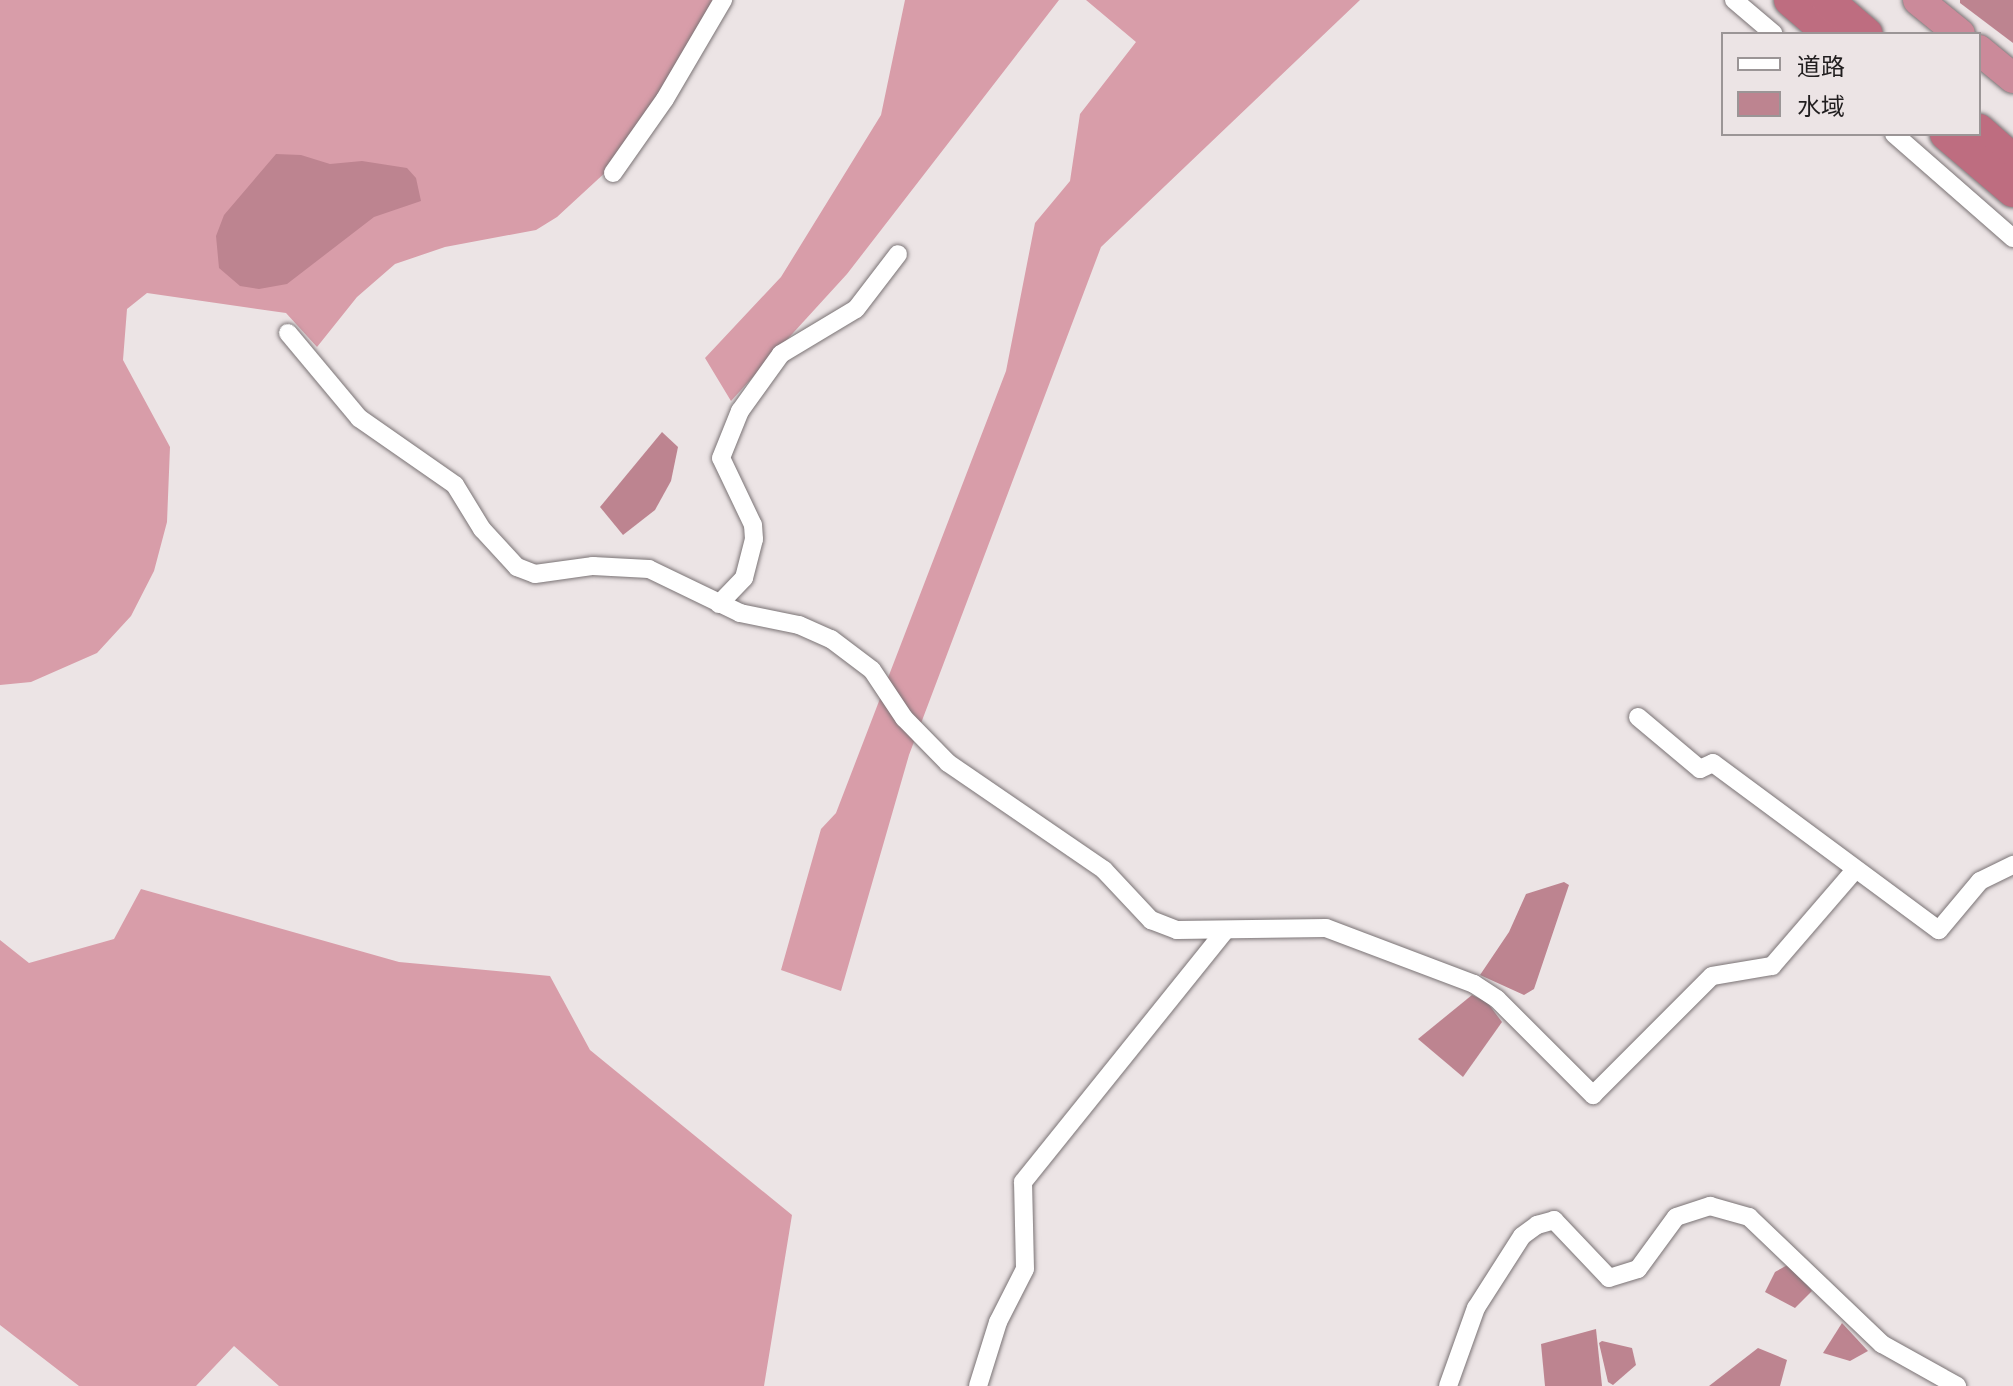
<!DOCTYPE html>
<html>
<head>
<meta charset="utf-8">
<style>
	body { margin:0 }
	#map { position:relative; width:2013px; height:1386px; overflow:hidden; background:#ece4e5; font-family:"Sofia Sans Condensed","Noto Sans SC",sans-serif }
	div>[style] { position:absolute }
	[style*='--x'] { left:calc(var(--x)*1px); top:calc(var(--y)*1px); width:calc(var(--w)*1px); rotate:calc(var(--a)*1deg) }
	.forest>* { inset:0; background:#d89da9 }
	.water>* { inset:0; background:#bd8490 }
	.roads { filter:drop-shadow(0 0 2px #7a7375) drop-shadow(0 0 2px #7a7375) }
	.minor>* { height:18px; margin:-9px; padding:0 9px; transform-origin:9px; border-radius:9px; background:#fff }
	.trunk>* { height:30px; margin:-15px; padding:0 15px; transform-origin:15px; border-radius:15px; background:#cb8a9a }
	.motorway>* { height:32px; margin:-16px; padding:0 16px; transform-origin:16px; border-radius:16px; background:#be6d80 }
	span { translate:-50% -50%; white-space:nowrap; text-align:center; line-height:1.15; -webkit-text-stroke:8px #ece4e5; paint-order:stroke }
	.legend { position:absolute; left:1721px; top:32px; width:260px; height:104px; box-sizing:border-box; background:#ece4e5; border:2px solid #9b9596; margin:0; padding:10px 14px; list-style:none; font-size:24px; color:#211e1f }
	.legend li { display:flex; align-items:center; gap:16px; height:40px }
	.legend b { width:40px; border:2px solid #9b9596 }
</style>
</head>
<body>
<div id="map">
	<div class="forest">
		<div style="clip-path:polygon(0 0,717px 0,661px 96px,608px 170px,557px 217px,536px 230px,445px 247px,395px 264px,357px 297px,317px 347px,286px 313px,147px 293px,127px 309px,123px 360px,170px 447px,167px 522px,154px 571px,131px 616px,97px 653px,31px 682px,0 685px)"></div>
		<div style="clip-path:polygon(905px 0,1059px 0,847px 274px,731px 401px,705px 358px,781px 277px,881px 115px)"></div>
		<div style="clip-path:polygon(1086px 0,1360px 0,1101px 247px,909px 755px,841px 991px,781px 970px,821px 829px,836px 813px,1006px 371px,1035px 223px,1070px 181px,1080px 114px,1136px 42px)"></div>
		<div style="clip-path:polygon(141px 889px,399px 962px,550px 976px,590px 1050px,792px 1215px,764px 1386px,279px 1386px,234px 1346px,196px 1386px,79px 1386px,0 1325px,0 940px,29px 963px,114px 939px)"></div>
	</div>
	<div class="water">
		<div style="clip-path:polygon(1960px 0,2013px 0,2013px 43px,1960px 3px)"></div>
		<div style="clip-path:polygon(276px 154px,301px 155px,330px 164px,362px 161px,407px 168px,416px 178px,421px 201px,374px 217px,287px 284px,259px 289px,240px 286px,219px 268px,216px 236px,224px 215px)"></div>
		<div style="clip-path:polygon(662px 432px,678px 447px,671px 481px,655px 510px,623px 535px,600px 507px)"></div>
		<div style="clip-path:polygon(1564px 882px,1569px 885px,1534px 989px,1524px 995px,1480px 975px,1509px 932px,1526px 894px)"></div>
		<div style="clip-path:polygon(1472px 995px,1487px 1002px,1502px 1022px,1463px 1077px,1418px 1039px)"></div>
		<div style="clip-path:polygon(1791px 1263px,1812px 1291px,1795px 1308px,1765px 1292px,1775px 1272px)"></div>
		<div style="clip-path:polygon(1842px 1323px,1868px 1351px,1850px 1361px,1823px 1353px)"></div>
		<div style="clip-path:polygon(1596px 1329px,1602px 1386px,1545px 1386px,1541px 1344px)"></div>
		<div style="clip-path:polygon(1602px 1341px,1632px 1348px,1636px 1365px,1613px 1385px,1608px 1382px,1599px 1343px)"></div>
		<div style="clip-path:polygon(1758px 1348px,1787px 1360px,1780px 1386px,1709px 1386px)"></div>
	</div>
	<div class="roads">
		<div class="minor">
			<div style="--x:1734;--y:0;--w:52;--a:40.4"></div>
			<div style="--x:1894;--y:134;--w:158;--a:41.2"></div>
			<div style="--x:613;--y:173;--w:90;--a:-54.9"></div>
			<div style="--x:665;--y:99;--w:115;--a:-59.6"></div>
			<div style="--x:288;--y:333;--w:111;--a:50.1"></div>
			<div style="--x:359;--y:418;--w:117;--a:34.9"></div>
			<div style="--x:455;--y:485;--w:52;--a:58.5"></div>
			<div style="--x:482;--y:529;--w:52;--a:47.4"></div>
			<div style="--x:517;--y:567;--w:19;--a:21"></div>
			<div style="--x:535;--y:574;--w:59;--a:-7.9"></div>
			<div style="--x:593;--y:566;--w:56;--a:3.1"></div>
			<div style="--x:649;--y:569;--w:101;--a:25.8"></div>
			<div style="--x:740;--y:613;--w:60;--a:11.5"></div>
			<div style="--x:799;--y:625;--w:35;--a:24"></div>
			<div style="--x:831;--y:639;--w:51;--a:37.1"></div>
			<div style="--x:872;--y:670;--w:58;--a:56.3"></div>
			<div style="--x:904;--y:718;--w:63;--a:45.6"></div>
			<div style="--x:948;--y:763;--w:189;--a:34.4"></div>
			<div style="--x:1104;--y:870;--w:69;--a:46.8"></div>
			<div style="--x:1151;--y:920;--w:28;--a:21"></div>
			<div style="--x:1177;--y:930;--w:149;--a:-0.8"></div>
			<div style="--x:1326;--y:928;--w:158;--a:20.7"></div>
			<div style="--x:1474;--y:984;--w:27;--a:33"></div>
			<div style="--x:1497;--y:999;--w:136;--a:45"></div>
			<div style="--x:1593;--y:1095;--w:168;--a:-45"></div>
			<div style="--x:1712;--y:976;--w:61;--a:-9.5"></div>
			<div style="--x:1772;--y:966;--w:125;--a:-49.2"></div>
			<div style="--x:719;--y:604;--w:36;--a:-46"></div>
			<div style="--x:744;--y:578;--w:40;--a:-75.6"></div>
			<div style="--x:754;--y:539;--w:14;--a:-94"></div>
			<div style="--x:753;--y:525;--w:74;--a:-115.5"></div>
			<div style="--x:721;--y:458;--w:51;--a:-68"></div>
			<div style="--x:740;--y:411;--w:70;--a:-54.3"></div>
			<div style="--x:781;--y:354;--w:87;--a:-31"></div>
			<div style="--x:856;--y:309;--w:69;--a:-52.6"></div>
			<div style="--x:1638;--y:717;--w:81;--a:40"></div>
			<div style="--x:1700;--y:769;--w:14;--a:-25"></div>
			<div style="--x:1713;--y:763;--w:281;--a:36.5"></div>
			<div style="--x:1939;--y:930;--w:64;--a:-50.1"></div>
			<div style="--x:1980;--y:881;--w:37;--a:-26"></div>
			<div style="--x:978;--y:1386;--w:67;--a:-72.6"></div>
			<div style="--x:998;--y:1322;--w:59;--a:-63"></div>
			<div style="--x:1025;--y:1269;--w:87;--a:-91.3"></div>
			<div style="--x:1023;--y:1182;--w:322;--a:-51.2"></div>
			<div style="--x:1448;--y:1386;--w:83;--a:-70.3"></div>
			<div style="--x:1476;--y:1308;--w:85;--a:-57.4"></div>
			<div style="--x:1522;--y:1236;--w:19;--a:-36"></div>
			<div style="--x:1537;--y:1225;--w:18;--a:-16"></div>
			<div style="--x:1554;--y:1220;--w:80;--a:46.5"></div>
			<div style="--x:1609;--y:1278;--w:30;--a:-17"></div>
			<div style="--x:1638;--y:1269;--w:64;--a:-53.8"></div>
			<div style="--x:1676;--y:1217;--w:36;--a:-18"></div>
			<div style="--x:1710;--y:1206;--w:41;--a:15.8"></div>
			<div style="--x:1749;--y:1217;--w:184;--a:43.7"></div>
			<div style="--x:1882;--y:1344;--w:86;--a:29.2"></div>
		</div>
		<div class="trunk">
			<div style="--x:1918;--y:0;--w:54;--a:39"></div>
			<div style="--x:1979;--y:50;--w:44;--a:39.5"></div>
		</div>
		<div class="motorway">
			<div style="--x:1790;--y:0;--w:52;--a:40.4"></div>
			<div style="--x:1827;--y:0;--w:52;--a:40.4"></div>
			<div style="--x:1979;--y:130;--w:45;--a:41.4"></div>
			<div style="--x:1946;--y:134;--w:88;--a:40.4"></div>
		</div>
	</div>
	<ul class="legend">
	<li><b style="height:10px;background:#fff"></b>道路</li>
	<li><b style="height:22px;background:#bd8490"></b>水域</li>
	</ul>
</div>
</body>
</html>
